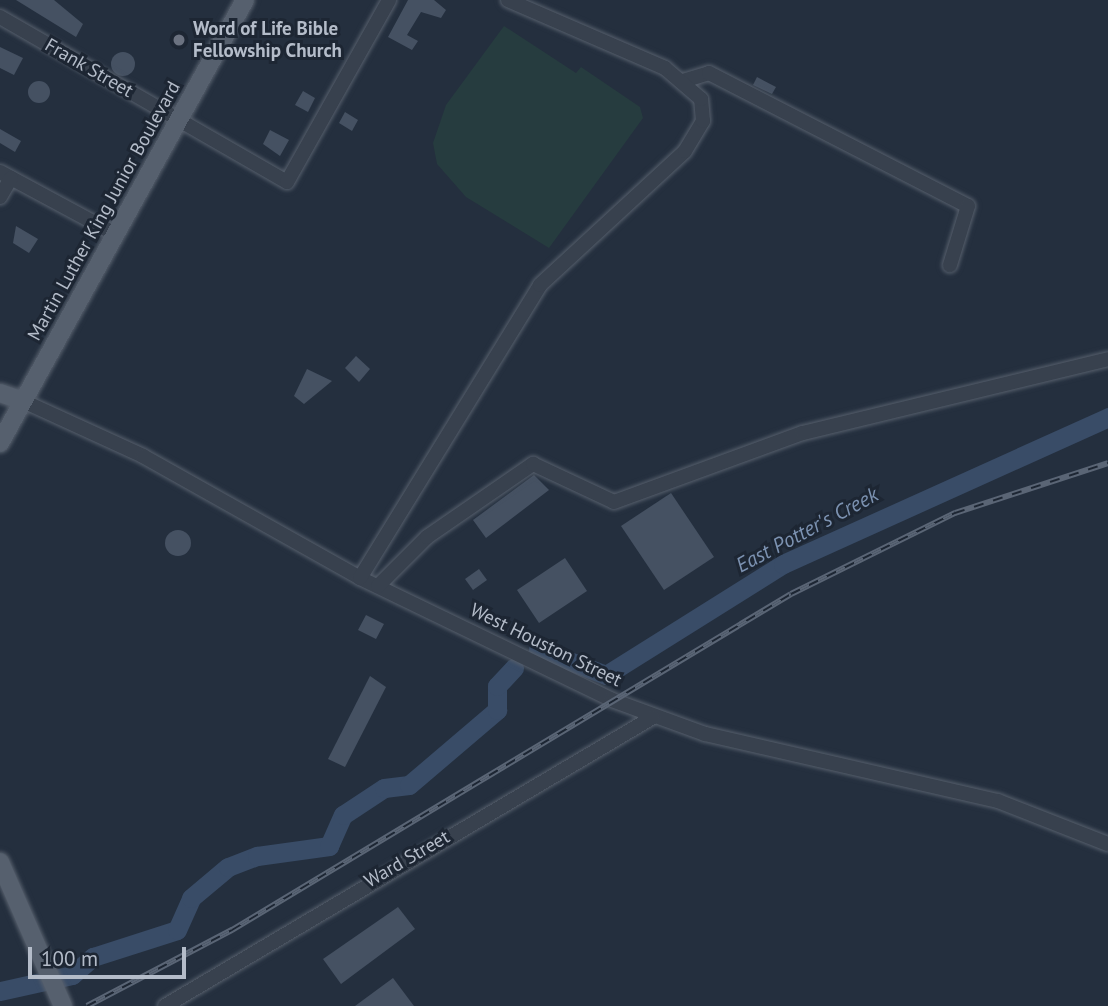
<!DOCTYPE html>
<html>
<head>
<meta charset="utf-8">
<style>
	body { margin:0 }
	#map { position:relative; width:1108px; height:1006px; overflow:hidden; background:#242f3e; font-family:"PT Sans",sans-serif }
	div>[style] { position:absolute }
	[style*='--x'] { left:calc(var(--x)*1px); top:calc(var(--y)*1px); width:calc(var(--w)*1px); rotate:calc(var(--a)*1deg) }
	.green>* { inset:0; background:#263c3f }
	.river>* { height:19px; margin:-9.5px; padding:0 9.5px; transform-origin:9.5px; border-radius:9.5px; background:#394c67 }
	.building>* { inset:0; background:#455162 }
	.round { border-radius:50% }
	.roads { filter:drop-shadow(0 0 2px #565f6c) drop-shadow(0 0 2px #565f6c) }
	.minor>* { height:14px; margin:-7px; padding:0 7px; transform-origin:7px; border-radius:7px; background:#38414e }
	.major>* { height:18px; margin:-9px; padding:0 9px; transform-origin:9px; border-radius:9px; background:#56606e }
	.rail>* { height:6px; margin-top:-3px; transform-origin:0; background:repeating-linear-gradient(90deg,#1d2633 0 10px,#5a6575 0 20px); box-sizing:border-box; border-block:2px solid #5a6575 }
	.dots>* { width:19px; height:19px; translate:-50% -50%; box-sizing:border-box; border:4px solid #1d2633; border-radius:50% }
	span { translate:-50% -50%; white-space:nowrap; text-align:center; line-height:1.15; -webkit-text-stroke:6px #1d2633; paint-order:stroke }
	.poi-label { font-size:19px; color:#b4bcc9; font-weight:700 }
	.left { translate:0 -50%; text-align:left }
	.street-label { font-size:19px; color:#b4bcc9 }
	.water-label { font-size:21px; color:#7c92b1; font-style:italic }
	.scale { position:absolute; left:28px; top:947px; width:158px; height:32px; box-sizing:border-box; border:4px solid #b4bcc9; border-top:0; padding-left:9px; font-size:21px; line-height:24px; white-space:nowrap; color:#b4bcc9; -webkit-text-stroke:5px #1d2633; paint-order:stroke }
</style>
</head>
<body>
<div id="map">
	<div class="green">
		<div style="clip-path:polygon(504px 26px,576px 73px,581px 67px,640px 107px,643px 118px,549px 248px,466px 197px,437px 164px,433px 143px,446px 105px)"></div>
	</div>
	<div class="river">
		<div style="--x:538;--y:649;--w:73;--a:20.9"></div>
		<div style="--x:606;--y:675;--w:209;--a:-32.1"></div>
		<div style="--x:783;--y:564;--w:357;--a:-24.3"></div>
		<div style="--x:0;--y:991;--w:74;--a:-12.5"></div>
		<div style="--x:72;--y:975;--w:28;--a:-41"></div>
		<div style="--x:93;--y:957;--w:88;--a:-17.8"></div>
		<div style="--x:177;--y:930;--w:35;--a:-66"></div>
		<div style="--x:191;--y:898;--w:48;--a:-40"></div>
		<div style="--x:228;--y:867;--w:31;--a:-21"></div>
		<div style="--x:257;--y:856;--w:73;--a:-7.9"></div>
		<div style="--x:329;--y:846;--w:34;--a:-66"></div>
		<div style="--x:343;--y:815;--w:49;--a:-33.4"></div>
		<div style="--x:384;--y:788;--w:25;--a:-7"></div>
		<div style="--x:409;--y:785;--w:116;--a:-40.4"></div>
		<div style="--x:497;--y:710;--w:24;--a:-90"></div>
		<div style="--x:497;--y:686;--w:25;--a:-47"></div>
	</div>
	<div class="building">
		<div style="clip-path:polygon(16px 0,54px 0,83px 24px,76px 37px)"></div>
		<div style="clip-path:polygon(408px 0,434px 0,446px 10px,441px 18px,421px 12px,407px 35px,418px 41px,412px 50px,388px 37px)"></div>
		<div style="clip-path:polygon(0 47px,23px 58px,14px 75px,0 68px)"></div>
		<div class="round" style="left:111px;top:52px;width:24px;height:24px"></div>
		<div style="clip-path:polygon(757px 77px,776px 87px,772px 94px,753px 85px)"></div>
		<div class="round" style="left:28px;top:81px;width:22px;height:22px"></div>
		<div style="clip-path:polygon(303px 91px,315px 98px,308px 112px,295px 105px)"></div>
		<div style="clip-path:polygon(345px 112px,358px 120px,352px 131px,339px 123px)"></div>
		<div style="clip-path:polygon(0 129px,21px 141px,15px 152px,0 143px)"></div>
		<div style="clip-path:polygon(270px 130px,289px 140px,280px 156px,263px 144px)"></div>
		<div style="clip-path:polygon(16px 226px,38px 239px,29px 253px,13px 243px)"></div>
		<div style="clip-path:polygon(356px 356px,370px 369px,359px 382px,345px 368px)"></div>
		<div style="clip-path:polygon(307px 369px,332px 381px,304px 404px,294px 396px)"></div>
		<div style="clip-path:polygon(534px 475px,549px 490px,486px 538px,473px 520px)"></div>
		<div style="clip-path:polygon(671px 493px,714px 557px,664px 590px,621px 526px)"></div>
		<div class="round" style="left:165px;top:530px;width:26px;height:26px"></div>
		<div style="clip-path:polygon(565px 558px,587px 591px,539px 623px,517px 590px)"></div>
		<div style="clip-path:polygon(479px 569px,487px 580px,473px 590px,465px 579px)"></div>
		<div style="clip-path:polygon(366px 615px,384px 624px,376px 639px,358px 630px)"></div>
		<div style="clip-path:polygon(370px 676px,386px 687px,345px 767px,328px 759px)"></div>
		<div style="clip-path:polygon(398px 907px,415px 929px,341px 984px,323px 959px)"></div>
		<div style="clip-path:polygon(393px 978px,414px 1006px,355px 1006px)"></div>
	</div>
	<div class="roads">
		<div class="minor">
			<div style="--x:0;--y:17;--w:331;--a:29.9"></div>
			<div style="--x:287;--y:182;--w:209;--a:-60.7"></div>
			<div style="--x:683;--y:81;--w:27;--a:-17"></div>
			<div style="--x:709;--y:73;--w:291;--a:27.2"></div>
			<div style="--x:968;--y:206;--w:62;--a:107"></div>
			<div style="--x:0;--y:172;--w:131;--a:28.3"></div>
			<div style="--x:0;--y:197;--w:22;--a:-60"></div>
			<div style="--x:23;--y:401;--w:132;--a:24.6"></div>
			<div style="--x:143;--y:456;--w:249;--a:29.3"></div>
			<div style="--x:360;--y:578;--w:280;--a:25.8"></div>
			<div style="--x:612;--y:700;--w:99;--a:20.1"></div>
			<div style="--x:705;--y:734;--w:301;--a:12.9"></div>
			<div style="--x:998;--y:801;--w:118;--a:21.4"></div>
			<div style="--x:360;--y:578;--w:344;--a:-58.4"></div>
			<div style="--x:540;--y:285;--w:197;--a:-42.7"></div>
			<div style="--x:685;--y:151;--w:35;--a:-59"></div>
			<div style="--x:703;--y:121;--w:22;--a:-95"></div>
			<div style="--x:701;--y:99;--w:48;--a:-139.3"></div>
			<div style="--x:665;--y:68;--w:171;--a:-156.6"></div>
			<div style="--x:378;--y:586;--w:69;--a:-45"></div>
			<div style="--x:427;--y:537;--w:129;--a:-34.6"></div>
			<div style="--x:533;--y:464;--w:89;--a:25.1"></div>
			<div style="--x:614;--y:502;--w:201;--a:-20.1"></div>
			<div style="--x:803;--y:433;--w:314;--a:-13.6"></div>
			<div style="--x:165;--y:1006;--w:567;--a:-30.63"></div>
		</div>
		<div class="major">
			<div style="--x:0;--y:393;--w:24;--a:19"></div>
			<div style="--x:0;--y:443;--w:506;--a:-61.06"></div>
			<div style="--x:0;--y:862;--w:157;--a:66.4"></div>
		</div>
	</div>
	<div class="rail">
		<div style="--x:87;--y:1006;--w:164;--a:-27.7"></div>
		<div style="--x:232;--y:930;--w:652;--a:-31.01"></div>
		<div style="--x:791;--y:594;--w:183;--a:-26.3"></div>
		<div style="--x:955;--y:513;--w:161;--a:-18.1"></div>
	</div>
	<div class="dots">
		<div style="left:179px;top:40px;background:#6b7280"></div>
	</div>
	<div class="poi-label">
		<span class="left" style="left:193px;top:40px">Word of Life Bible<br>Fellowship Church</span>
	</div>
	<div class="street-label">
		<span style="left:89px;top:68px;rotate:30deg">Frank Street</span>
		<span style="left:104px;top:211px;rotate:-61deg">Martin Luther King Junior Boulevard</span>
		<span style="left:546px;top:645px;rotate:26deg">West Houston Street</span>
		<span style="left:407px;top:859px;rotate:-30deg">Ward Street</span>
	</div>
	<div class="water-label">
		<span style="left:807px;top:530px;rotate:-28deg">East Potter's Creek</span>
	</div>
	<div class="scale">100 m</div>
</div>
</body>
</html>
